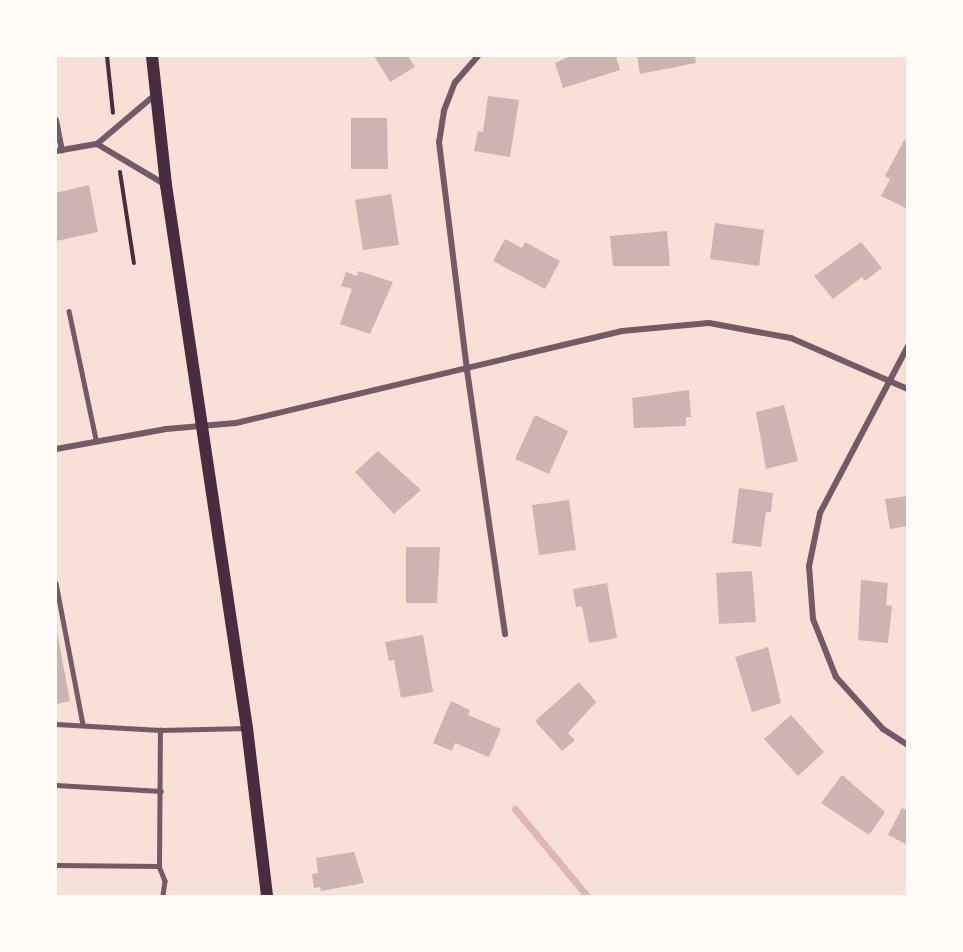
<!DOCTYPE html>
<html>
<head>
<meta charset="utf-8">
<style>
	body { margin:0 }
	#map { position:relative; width:963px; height:952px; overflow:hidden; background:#f7e1d7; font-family:Jost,sans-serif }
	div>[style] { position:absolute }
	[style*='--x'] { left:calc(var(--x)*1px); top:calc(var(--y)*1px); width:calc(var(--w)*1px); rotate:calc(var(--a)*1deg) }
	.stream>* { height:7px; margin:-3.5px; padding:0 3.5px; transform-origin:3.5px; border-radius:3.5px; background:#dcb8b0 }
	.building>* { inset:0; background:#ccb4b1 }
	.path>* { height:4px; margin:-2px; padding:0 2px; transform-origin:2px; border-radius:2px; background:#4a2c40 }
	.service>* { height:4.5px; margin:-2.25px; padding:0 2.25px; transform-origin:2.25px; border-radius:2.25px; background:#755966 }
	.minor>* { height:6px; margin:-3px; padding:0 3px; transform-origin:3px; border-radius:3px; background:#755966 }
	.secondary>* { height:12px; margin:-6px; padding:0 6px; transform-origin:6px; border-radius:6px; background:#4a2c40 }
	span { translate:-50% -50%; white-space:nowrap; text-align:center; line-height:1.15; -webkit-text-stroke:4.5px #fffaf5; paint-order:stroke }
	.frame { position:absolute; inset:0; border:57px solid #fffaf5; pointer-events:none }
</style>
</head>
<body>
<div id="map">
	<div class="stream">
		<div style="--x:515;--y:809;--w:113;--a:50.4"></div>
	</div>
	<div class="building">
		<div style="clip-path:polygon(374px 56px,408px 56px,415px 67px,390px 82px)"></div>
		<div style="clip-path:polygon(571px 56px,616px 56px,620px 70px,563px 88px,555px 63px)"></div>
		<div style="clip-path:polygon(637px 56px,695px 56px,696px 63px,640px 74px)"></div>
		<div style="clip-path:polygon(488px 96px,519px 100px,510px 157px,474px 151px,478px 131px,483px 132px)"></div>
		<div style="clip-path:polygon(351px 118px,387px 118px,388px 169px,351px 169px)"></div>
		<div style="clip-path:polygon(904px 140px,908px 142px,906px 208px,881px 196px,890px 179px,885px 176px)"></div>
		<div style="clip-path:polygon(89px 185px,98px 232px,56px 241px,56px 193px)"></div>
		<div style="clip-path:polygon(391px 194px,399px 245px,363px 250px,355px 200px)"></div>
		<div style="clip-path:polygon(715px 223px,764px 230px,759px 266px,710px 259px)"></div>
		<div style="clip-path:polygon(667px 231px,670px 266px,613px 266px,610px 236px)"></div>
		<div style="clip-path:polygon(505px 239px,522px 248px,525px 242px,560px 261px,545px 289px,493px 261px)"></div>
		<div style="clip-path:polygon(861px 242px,882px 268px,865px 281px,862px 277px,833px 299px,814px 276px)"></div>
		<div style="clip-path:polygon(359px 271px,393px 282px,370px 334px,340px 324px,352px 289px,341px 286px,346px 272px,357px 276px)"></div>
		<div style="clip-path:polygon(689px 390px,691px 417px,686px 417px,686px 426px,634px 428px,632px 398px)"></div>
		<div style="clip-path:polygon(784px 405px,798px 461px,766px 469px,756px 412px)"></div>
		<div style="clip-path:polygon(535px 415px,568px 431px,549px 474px,515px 459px)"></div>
		<div style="clip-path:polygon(378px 451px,421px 490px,394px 514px,355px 472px)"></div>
		<div style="clip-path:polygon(739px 488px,773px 493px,771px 512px,766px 512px,761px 547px,732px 543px)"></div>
		<div style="clip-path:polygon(908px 496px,908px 526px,890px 529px,885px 499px)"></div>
		<div style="clip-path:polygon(569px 500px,576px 550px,539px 555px,532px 505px)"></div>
		<div style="clip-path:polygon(406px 547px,440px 547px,437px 603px,406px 603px)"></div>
		<div style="clip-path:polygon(752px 571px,756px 622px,719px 624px,716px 573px)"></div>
		<div style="clip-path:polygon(861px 580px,888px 583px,886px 605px,892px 606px,888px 643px,858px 640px)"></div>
		<div style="clip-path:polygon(607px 583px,617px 638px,589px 643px,582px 606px,576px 607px,573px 589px)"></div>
		<div style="clip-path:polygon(57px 632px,70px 701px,56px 704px,56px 632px)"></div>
		<div style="clip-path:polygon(423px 635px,433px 692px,401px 698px,394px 660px,389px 661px,385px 642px)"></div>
		<div style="clip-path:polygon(768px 647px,781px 703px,752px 712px,735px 657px)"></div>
		<div style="clip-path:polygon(579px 682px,596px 702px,568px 733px,575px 740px,562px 751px,535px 721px)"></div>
		<div style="clip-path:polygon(451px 701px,470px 710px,468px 715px,501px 729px,489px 757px,455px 743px,452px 751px,433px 743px)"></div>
		<div style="clip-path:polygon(791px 715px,824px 752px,798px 776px,764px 739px)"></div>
		<div style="clip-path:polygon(842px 775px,885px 812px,869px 835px,821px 803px)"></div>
		<div style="clip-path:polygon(902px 808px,908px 811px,908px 845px,888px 835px)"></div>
		<div style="clip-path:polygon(354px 852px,364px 883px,321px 891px,320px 887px,314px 888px,312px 874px,318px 873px,316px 858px)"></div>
	</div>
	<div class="path">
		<div style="--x:107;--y:56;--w:57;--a:84"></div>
		<div style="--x:120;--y:172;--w:92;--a:81.3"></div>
	</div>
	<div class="service">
		<div style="--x:69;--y:311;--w:131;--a:78.1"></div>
		<div style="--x:56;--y:583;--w:144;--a:79.2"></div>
		<div style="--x:56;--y:724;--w:104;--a:3.3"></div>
		<div style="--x:160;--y:730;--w:87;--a:-1.3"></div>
		<div style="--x:56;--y:785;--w:105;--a:3.3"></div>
		<div style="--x:56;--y:865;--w:103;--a:0.6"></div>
		<div style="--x:159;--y:866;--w:16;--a:68"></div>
		<div style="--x:165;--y:881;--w:15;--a:98"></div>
		<div style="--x:159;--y:866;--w:136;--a:-89.6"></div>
	</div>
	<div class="minor">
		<div style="--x:478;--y:56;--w:35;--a:131"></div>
		<div style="--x:455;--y:82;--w:31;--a:111"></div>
		<div style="--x:444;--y:111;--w:31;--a:99"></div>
		<div style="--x:439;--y:142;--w:230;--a:83"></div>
		<div style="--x:467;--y:370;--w:267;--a:81.8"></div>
		<div style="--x:56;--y:120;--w:31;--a:79"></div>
		<div style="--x:62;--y:150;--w:6;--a:171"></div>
		<div style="--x:97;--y:144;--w:80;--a:30.7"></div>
		<div style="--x:62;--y:150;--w:36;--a:-10"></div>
		<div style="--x:97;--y:144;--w:77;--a:-40.3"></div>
		<div style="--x:908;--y:346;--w:189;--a:117.8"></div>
		<div style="--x:820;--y:513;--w:54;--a:101.7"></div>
		<div style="--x:809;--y:566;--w:53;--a:85.7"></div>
		<div style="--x:813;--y:619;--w:62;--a:68.4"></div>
		<div style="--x:836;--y:677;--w:70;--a:47.9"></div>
		<div style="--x:883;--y:729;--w:30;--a:33"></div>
		<div style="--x:56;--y:449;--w:112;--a:-10.3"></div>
		<div style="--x:166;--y:429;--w:70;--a:-4.9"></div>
		<div style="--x:236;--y:423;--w:397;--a:-13.4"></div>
		<div style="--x:622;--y:331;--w:87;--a:-5.3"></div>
		<div style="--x:709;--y:323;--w:83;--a:10.4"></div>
		<div style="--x:791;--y:338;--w:128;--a:23.6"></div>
	</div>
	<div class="secondary">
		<div style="--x:152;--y:56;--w:130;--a:83.8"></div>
		<div style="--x:166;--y:185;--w:549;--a:81.52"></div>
		<div style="--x:247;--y:728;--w:169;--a:83.2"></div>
	</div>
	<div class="frame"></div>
</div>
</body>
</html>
